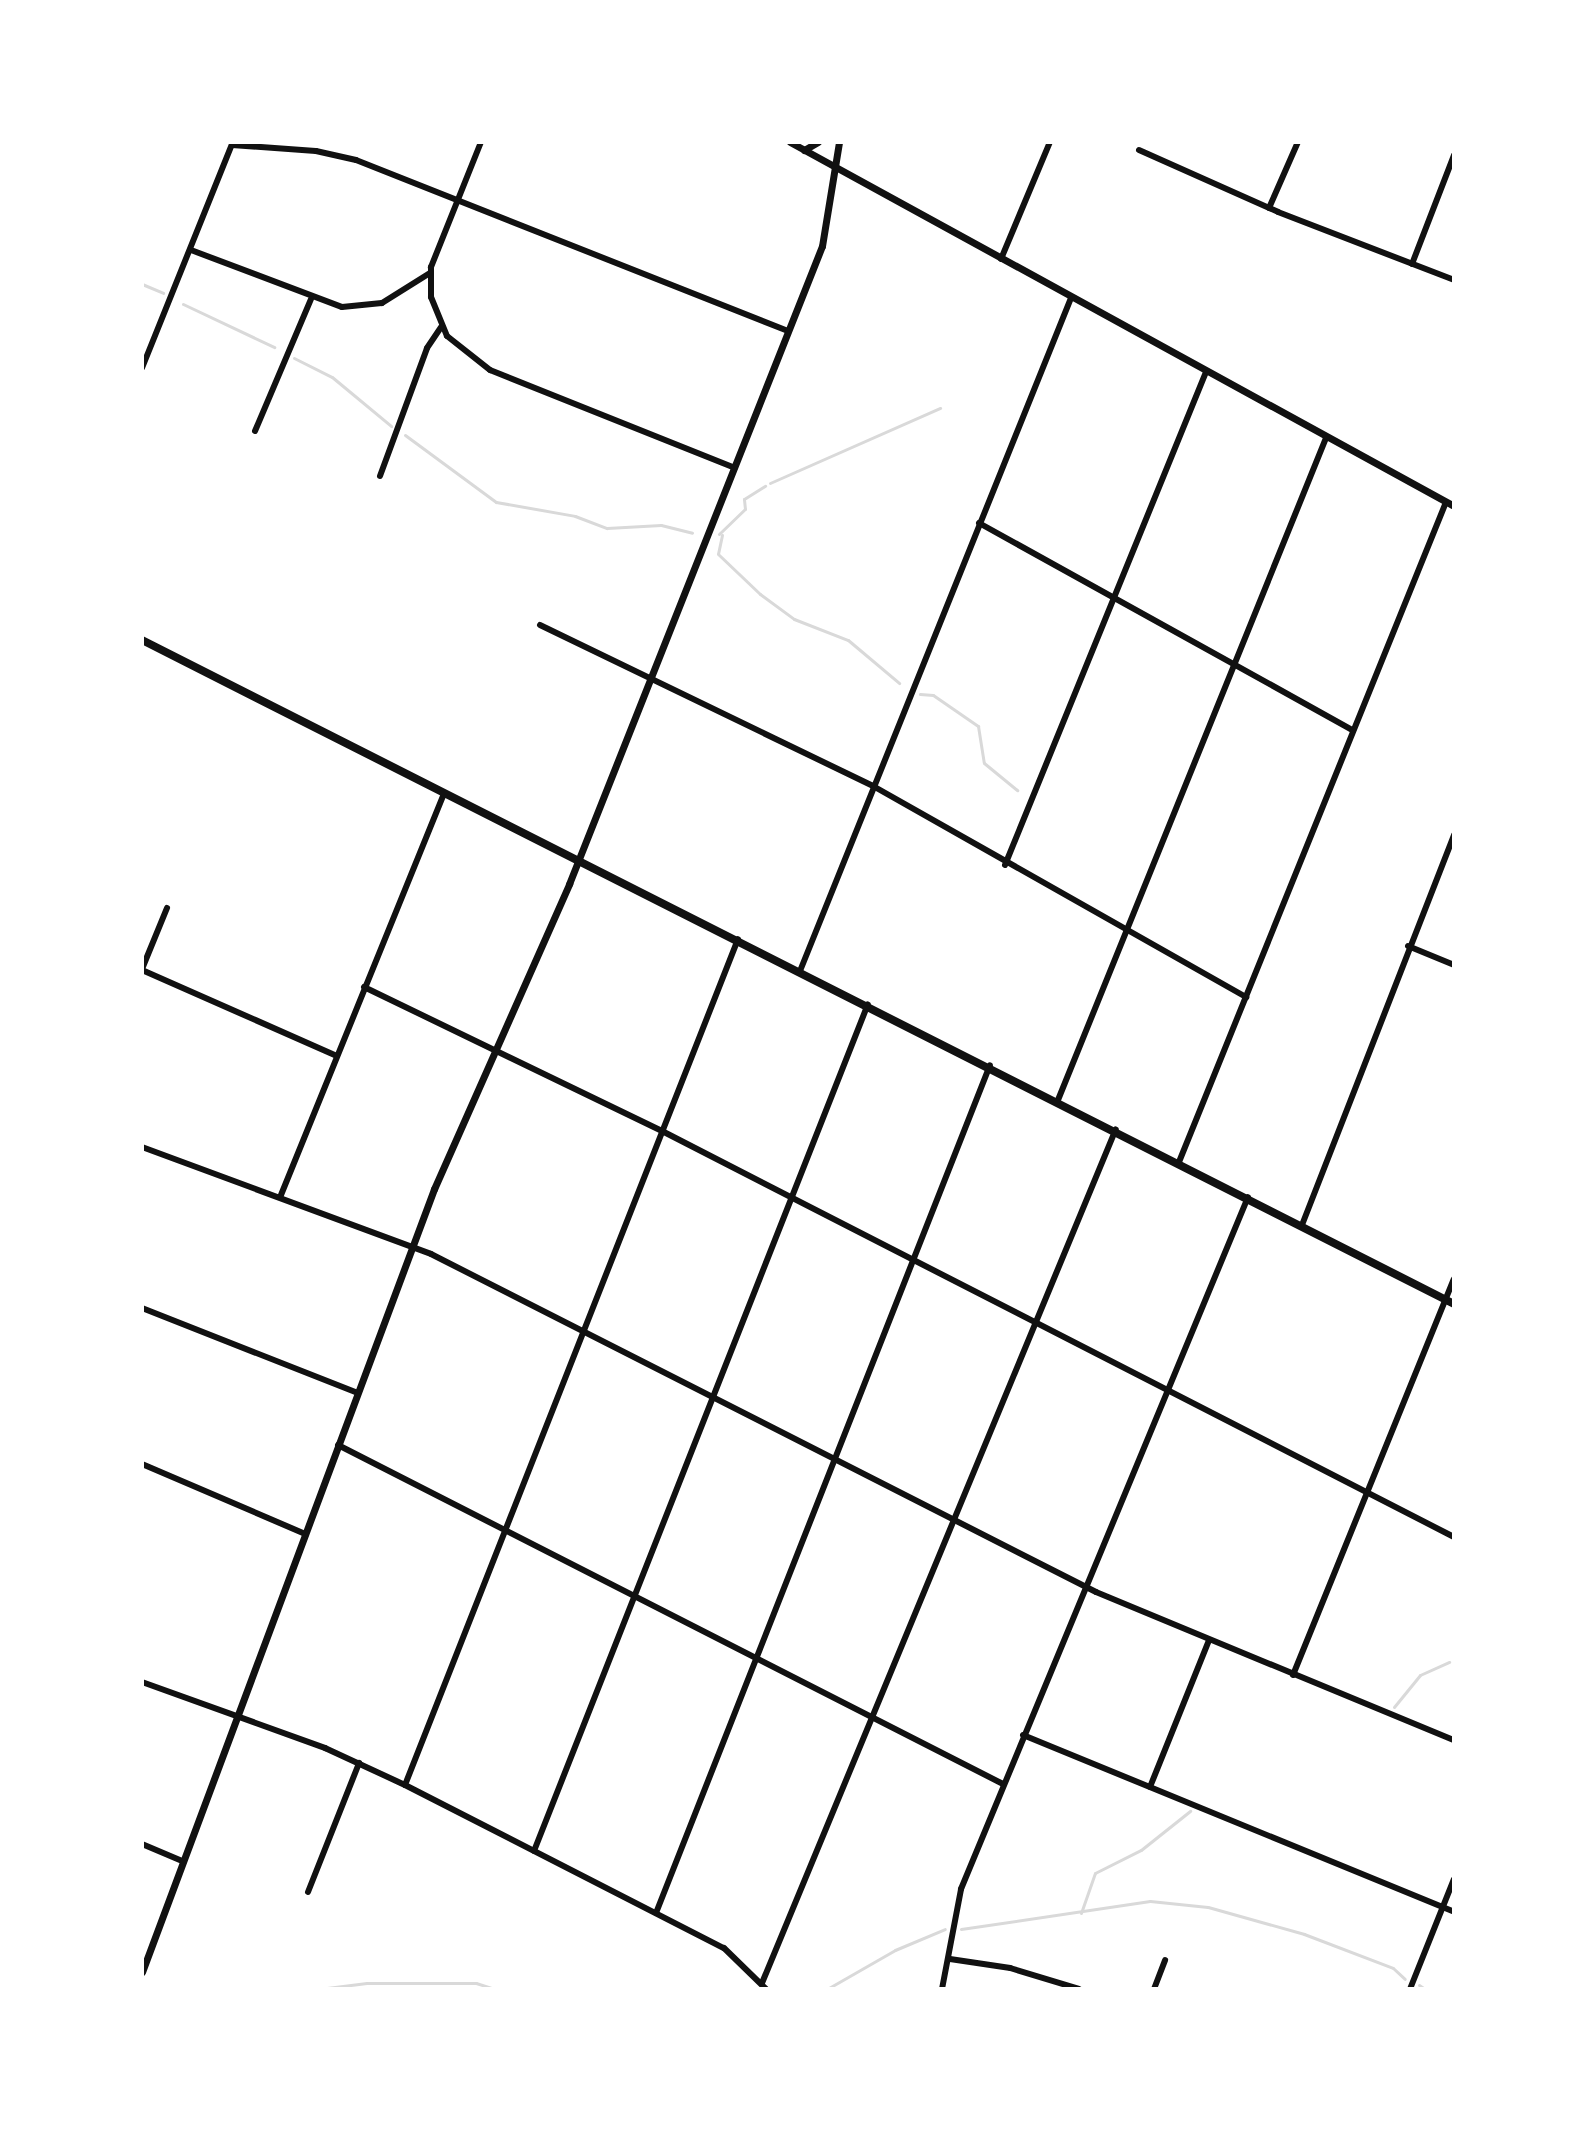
<!DOCTYPE html>
<html>
<head>
<meta charset="utf-8">
<style>
	body { margin:0 }
	#map { position:relative; width:1596px; height:2131px; overflow:hidden; background:#fff; font-family:Lato,sans-serif }
	div>[style] { position:absolute }
	[style*='--x'] { left:calc(var(--x)*1px); top:calc(var(--y)*1px); width:calc(var(--w)*1px); rotate:calc(var(--a)*1deg) }
	.stream>* { height:3px; margin:-1.5px; padding:0 1.5px; transform-origin:1.5px; border-radius:1.5px; background:#d9d9d9 }
	.minor>* { height:6px; margin:-3px; padding:0 3px; transform-origin:3px; border-radius:3px; background:#111 }
	.tertiary>* { height:7px; margin:-3.5px; padding:0 3.5px; transform-origin:3.5px; border-radius:3.5px; background:#111 }
	.secondary>* { height:8px; margin:-4px; padding:0 4px; transform-origin:4px; border-radius:4px; background:#111 }
	span { translate:-50% -50%; white-space:nowrap; text-align:center; line-height:1.15; -webkit-text-stroke:6px #fff; paint-order:stroke }
	.frame { position:absolute; inset:0; border:144px solid #fff; pointer-events:none }
</style>
</head>
<body>
<div id="map">
	<div class="stream">
		<div style="--x:142;--y:284;--w:23;--a:23"></div>
		<div style="--x:183;--y:304;--w:101;--a:25.3"></div>
		<div style="--x:294;--y:358;--w:42;--a:26.6"></div>
		<div style="--x:332;--y:377;--w:77;--a:39.7"></div>
		<div style="--x:405;--y:435;--w:113;--a:36.4"></div>
		<div style="--x:496;--y:502;--w:80;--a:10"></div>
		<div style="--x:575;--y:516;--w:34;--a:21"></div>
		<div style="--x:607;--y:528;--w:54;--a:-3.2"></div>
		<div style="--x:661;--y:525;--w:32;--a:14"></div>
		<div style="--x:770;--y:483;--w:186;--a:-23.8"></div>
		<div style="--x:719;--y:534;--w:36;--a:-44"></div>
		<div style="--x:745;--y:509;--w:10;--a:-96"></div>
		<div style="--x:744;--y:499;--w:25;--a:-32"></div>
		<div style="--x:722;--y:535;--w:19;--a:102"></div>
		<div style="--x:718;--y:554;--w:58;--a:43.6"></div>
		<div style="--x:760;--y:594;--w:42;--a:36.3"></div>
		<div style="--x:794;--y:619;--w:58;--a:21.3"></div>
		<div style="--x:848;--y:640;--w:67;--a:40.1"></div>
		<div style="--x:920;--y:694;--w:13;--a:4"></div>
		<div style="--x:933;--y:695;--w:55;--a:34.6"></div>
		<div style="--x:978;--y:726;--w:37;--a:81"></div>
		<div style="--x:984;--y:763;--w:43;--a:39.3"></div>
		<div style="--x:1394;--y:1707;--w:41;--a:-50.9"></div>
		<div style="--x:1420;--y:1675;--w:32;--a:-24"></div>
		<div style="--x:1081;--y:1913;--w:42;--a:-70.7"></div>
		<div style="--x:1095;--y:1873;--w:51;--a:-26.6"></div>
		<div style="--x:1141;--y:1850;--w:63;--a:-38.5"></div>
		<div style="--x:961;--y:1929;--w:191;--a:-8.4"></div>
		<div style="--x:1150;--y:1901;--w:58;--a:5.9"></div>
		<div style="--x:1208;--y:1907;--w:100;--a:15.7"></div>
		<div style="--x:1304;--y:1934;--w:95;--a:20.9"></div>
		<div style="--x:1393;--y:1968;--w:16;--a:43"></div>
		<div style="--x:1419;--y:1985;--w:7;--a:34"></div>
		<div style="--x:319;--y:1989;--w:48;--a:-7.1"></div>
		<div style="--x:367;--y:1983;--w:109;--a:0"></div>
		<div style="--x:476;--y:1983;--w:20;--a:18"></div>
		<div style="--x:827;--y:1989;--w:78;--a:-29.8"></div>
		<div style="--x:895;--y:1950;--w:54;--a:-22.8"></div>
	</div>
	<div class="minor">
		<div style="--x:481;--y:142;--w:135;--a:111.8"></div>
		<div style="--x:431;--y:267;--w:30;--a:90"></div>
		<div style="--x:431;--y:297;--w:42;--a:67.7"></div>
		<div style="--x:447;--y:336;--w:55;--a:38.3"></div>
		<div style="--x:490;--y:370;--w:262;--a:21.8"></div>
		<div style="--x:232;--y:145;--w:84;--a:4.1"></div>
		<div style="--x:316;--y:151;--w:41;--a:12.7"></div>
		<div style="--x:356;--y:160;--w:464;--a:21.6"></div>
		<div style="--x:1139;--y:150;--w:152;--a:24"></div>
		<div style="--x:1278;--y:212;--w:189;--a:21.1"></div>
		<div style="--x:1269;--y:208;--w:72;--a:-66.3"></div>
		<div style="--x:191;--y:250;--w:161;--a:20.7"></div>
		<div style="--x:342;--y:307;--w:40;--a:-5.7"></div>
		<div style="--x:382;--y:303;--w:57;--a:-32"></div>
		<div style="--x:1001;--y:259;--w:127;--a:-67.3"></div>
		<div style="--x:1412;--y:264;--w:117;--a:-68.9"></div>
		<div style="--x:142;--y:368;--w:244;--a:-68.1"></div>
		<div style="--x:255;--y:431;--w:143;--a:-67"></div>
		<div style="--x:380;--y:476;--w:136;--a:-69.8"></div>
		<div style="--x:427;--y:348;--w:25;--a:-56"></div>
		<div style="--x:979;--y:523;--w:427;--a:29"></div>
		<div style="--x:540;--y:625;--w:370;--a:25.8"></div>
		<div style="--x:873;--y:786;--w:429;--a:29.5"></div>
		<div style="--x:1005;--y:865;--w:532;--a:-67.82"></div>
		<div style="--x:1408;--y:946;--w:50;--a:22.4"></div>
		<div style="--x:142;--y:969;--w:66;--a:-67.7"></div>
		<div style="--x:142;--y:970;--w:213;--a:23.8"></div>
		<div style="--x:800;--y:971;--w:726;--a:-68.07"></div>
		<div style="--x:364;--y:987;--w:331;--a:25.8"></div>
		<div style="--x:662;--y:1131;--w:890;--a:27.14"></div>
		<div style="--x:1058;--y:1100;--w:714;--a:-67.96"></div>
		<div style="--x:142;--y:1147;--w:308;--a:20.3"></div>
		<div style="--x:431;--y:1254;--w:746;--a:26.94"></div>
		<div style="--x:1096;--y:1592;--w:387;--a:22.5"></div>
		<div style="--x:1179;--y:1162;--w:712;--a:-67.97"></div>
		<div style="--x:281;--y:1195;--w:434;--a:-67.9"></div>
		<div style="--x:1302;--y:1225;--w:419;--a:-68.7"></div>
		<div style="--x:142;--y:1308;--w:232;--a:21.5"></div>
		<div style="--x:338;--y:1445;--w:746;--a:27.01"></div>
		<div style="--x:142;--y:1464;--w:177;--a:23.2"></div>
		<div style="--x:1293;--y:1675;--w:427;--a:-67.9"></div>
		<div style="--x:142;--y:1682;--w:195;--a:19.8"></div>
		<div style="--x:325;--y:1748;--w:88;--a:24.8"></div>
		<div style="--x:405;--y:1785;--w:358;--a:27.1"></div>
		<div style="--x:724;--y:1948;--w:59;--a:44.3"></div>
		<div style="--x:1023;--y:1735;--w:466;--a:22.3"></div>
		<div style="--x:405;--y:1785;--w:909;--a:-68.51"></div>
		<div style="--x:1150;--y:1787;--w:158;--a:-68.1"></div>
		<div style="--x:142;--y:1844;--w:43;--a:23"></div>
		<div style="--x:534;--y:1851;--w:910;--a:-68.48"></div>
		<div style="--x:308;--y:1892;--w:139;--a:-68.4"></div>
		<div style="--x:656;--y:1913;--w:911;--a:-68.5"></div>
		<div style="--x:950;--y:1959;--w:61;--a:8.5"></div>
		<div style="--x:1010;--y:1968;--w:72;--a:16.9"></div>
		<div style="--x:762;--y:1983;--w:924;--a:-67.49"></div>
		<div style="--x:942;--y:1989;--w:102;--a:-79.2"></div>
		<div style="--x:961;--y:1889;--w:749;--a:-67.47"></div>
		<div style="--x:1154;--y:1989;--w:31;--a:-69"></div>
		<div style="--x:1410;--y:1989;--w:118;--a:-68.2"></div>
	</div>
	<div class="tertiary">
		<div style="--x:790;--y:142;--w:757;--a:28.73"></div>
		<div style="--x:804;--y:150;--w:16;--a:-30"></div>
		<div style="--x:142;--y:1972;--w:836;--a:-69.55"></div>
		<div style="--x:434;--y:1189;--w:334;--a:-66.1"></div>
		<div style="--x:569;--y:884;--w:686;--a:-68.37"></div>
		<div style="--x:822;--y:246;--w:105;--a:-80.7"></div>
	</div>
	<div class="secondary">
		<div style="--x:142;--y:640;--w:1470;--a:26.84"></div>
	</div>
	<div class="frame"></div>
</div>
</body>
</html>
